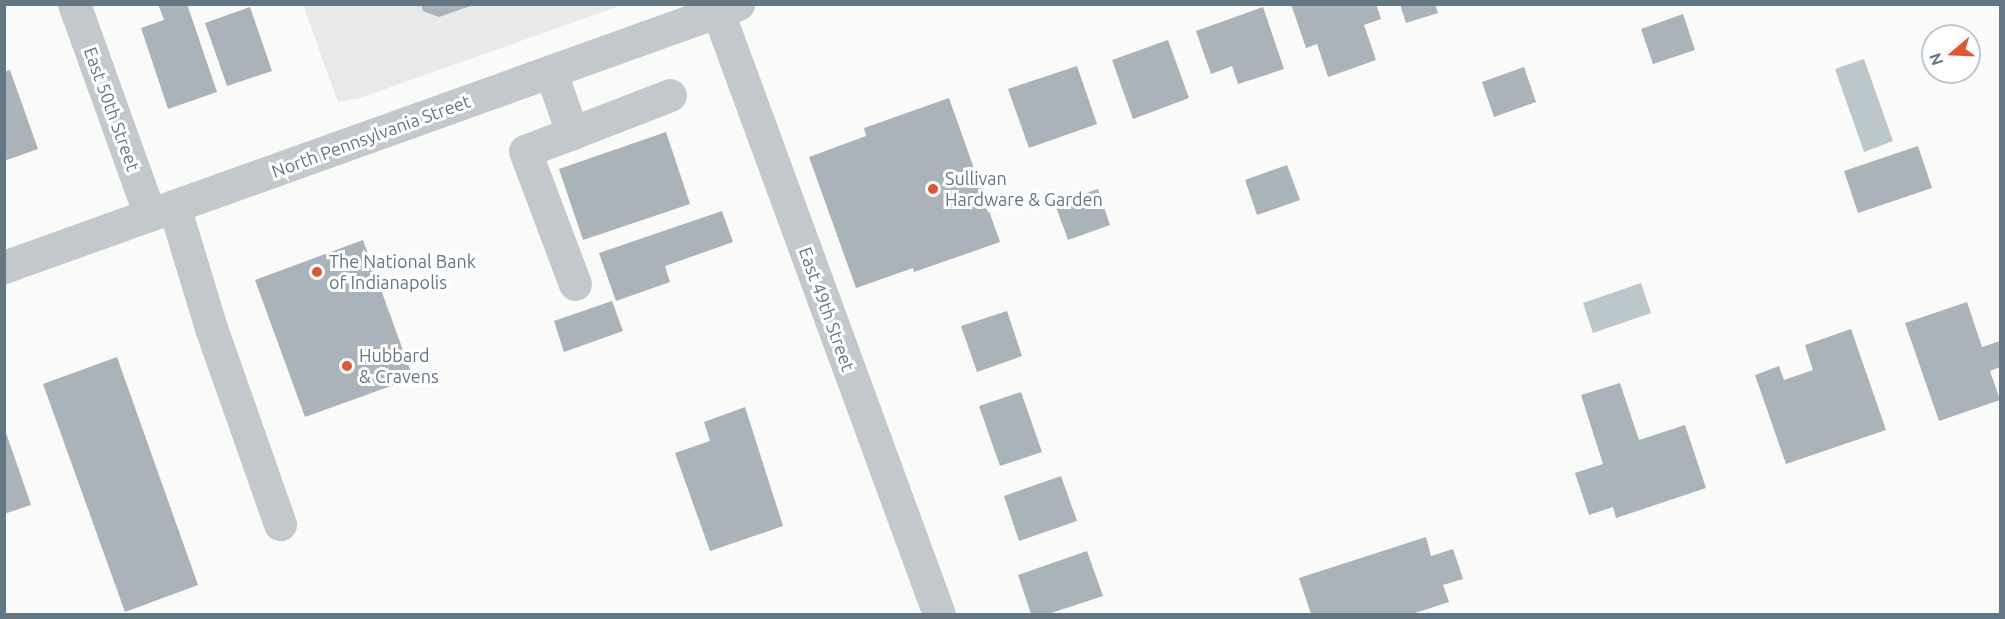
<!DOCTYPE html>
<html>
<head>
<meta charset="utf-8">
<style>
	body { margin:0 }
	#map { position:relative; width:2005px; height:619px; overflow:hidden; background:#fafaf8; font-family:Ubuntu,sans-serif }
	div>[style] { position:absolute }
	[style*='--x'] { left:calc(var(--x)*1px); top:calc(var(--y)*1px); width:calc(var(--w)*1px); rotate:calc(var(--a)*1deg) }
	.built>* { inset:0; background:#e8e9e9 }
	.water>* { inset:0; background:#bbc7cb }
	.building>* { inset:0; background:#aab3b9 }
	.minor>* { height:33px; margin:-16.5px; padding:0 16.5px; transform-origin:16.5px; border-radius:16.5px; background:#c3c8cc }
	.dots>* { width:16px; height:16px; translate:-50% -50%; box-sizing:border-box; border:3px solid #fff; border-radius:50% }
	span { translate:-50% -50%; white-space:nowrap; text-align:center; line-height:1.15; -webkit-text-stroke:6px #fff; paint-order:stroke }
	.street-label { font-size:18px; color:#657683 }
	.poi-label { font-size:18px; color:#657683 }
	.left { translate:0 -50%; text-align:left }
	.frame { position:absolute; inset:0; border:6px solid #657683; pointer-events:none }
	.north { position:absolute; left:1921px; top:24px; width:60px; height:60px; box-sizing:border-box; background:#fff; border:2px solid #c1c8cd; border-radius:50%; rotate:251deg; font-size:16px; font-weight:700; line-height:24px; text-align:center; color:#657683 }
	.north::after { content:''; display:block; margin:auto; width:21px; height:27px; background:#e4572e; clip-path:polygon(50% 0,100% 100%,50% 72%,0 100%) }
</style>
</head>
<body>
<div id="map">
	<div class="built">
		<div style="clip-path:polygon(303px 5px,622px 5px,360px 98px,338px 102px)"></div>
	</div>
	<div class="water">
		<div style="clip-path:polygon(1864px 59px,1893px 141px,1864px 152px,1835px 69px)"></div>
		<div style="clip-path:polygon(1641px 283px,1651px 313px,1593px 333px,1583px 303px)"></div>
	</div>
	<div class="building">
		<div style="clip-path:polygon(158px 4px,187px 4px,217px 92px,168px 109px,141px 28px,164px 20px)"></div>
		<div style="clip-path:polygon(421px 4px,473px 4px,473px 5px,439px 17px,423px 11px)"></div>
		<div style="clip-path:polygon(1291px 4px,1376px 4px,1381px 19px,1364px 25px,1376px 60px,1328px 77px,1317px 44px,1306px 48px)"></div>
		<div style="clip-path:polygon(1400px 4px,1435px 4px,1438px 13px,1406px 23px)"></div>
		<div style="clip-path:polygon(250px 7px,272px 71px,227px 86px,205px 23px)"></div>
		<div style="clip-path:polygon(1263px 7px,1284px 69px,1238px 84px,1232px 66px,1211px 74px,1196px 31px)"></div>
		<div style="clip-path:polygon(1683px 14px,1695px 50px,1653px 64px,1641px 29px)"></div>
		<div style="clip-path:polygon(1168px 40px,1189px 98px,1133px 119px,1112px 60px)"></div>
		<div style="clip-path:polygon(1077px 66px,1097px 124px,1029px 148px,1008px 89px)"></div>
		<div style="clip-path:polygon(1524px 67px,1536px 102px,1494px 117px,1482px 82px)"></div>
		<div style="clip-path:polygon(10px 70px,38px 149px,4px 161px,4px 72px)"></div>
		<div style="clip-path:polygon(949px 98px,1000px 242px,914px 272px,913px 268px,856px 288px,809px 157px,866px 136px,864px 128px)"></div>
		<div style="clip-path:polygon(666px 132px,690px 204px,583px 240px,559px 169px)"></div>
		<div style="clip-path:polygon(1918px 146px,1932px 188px,1858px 213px,1844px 171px)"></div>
		<div style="clip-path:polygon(1287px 165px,1300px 200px,1257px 215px,1245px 180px)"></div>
		<div style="clip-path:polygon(1098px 189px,1110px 225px,1068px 240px,1055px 204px)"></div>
		<div style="clip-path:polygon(722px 211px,733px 242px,665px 266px,670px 282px,616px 301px,599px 253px)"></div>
		<div style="clip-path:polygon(363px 240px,413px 378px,305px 417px,255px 280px)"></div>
		<div style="clip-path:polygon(612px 301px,623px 331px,564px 352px,554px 321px)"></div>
		<div style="clip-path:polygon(1967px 302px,1982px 347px,2000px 341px,2000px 367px,1990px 371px,2000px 400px,1939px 421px,1905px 323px)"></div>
		<div style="clip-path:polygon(1007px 311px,1022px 356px,977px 372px,961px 326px)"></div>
		<div style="clip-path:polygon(1851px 329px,1886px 430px,1786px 464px,1755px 375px,1779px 366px,1784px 380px,1813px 370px,1805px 345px)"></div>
		<div style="clip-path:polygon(117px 357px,198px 585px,125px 612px,43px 384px)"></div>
		<div style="clip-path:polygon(1620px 383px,1639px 440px,1685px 425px,1706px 488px,1616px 518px,1613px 507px,1589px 515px,1575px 473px,1603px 464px,1581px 395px)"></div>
		<div style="clip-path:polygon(1021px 392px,1042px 452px,1000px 466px,979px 406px)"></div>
		<div style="clip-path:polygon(745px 407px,783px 526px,710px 551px,675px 453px,710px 441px,704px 422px)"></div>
		<div style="clip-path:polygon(4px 427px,31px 505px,4px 514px)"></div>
		<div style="clip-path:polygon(1061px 476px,1077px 521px,1019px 541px,1004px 496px)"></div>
		<div style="clip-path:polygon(1426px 537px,1431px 556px,1453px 549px,1463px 579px,1443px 585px,1449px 602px,1412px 614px,1311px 614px,1299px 578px)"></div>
		<div style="clip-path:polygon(1087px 551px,1103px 596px,1048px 614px,1031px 614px,1018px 575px)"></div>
	</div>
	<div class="minor">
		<div style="--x:74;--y:4;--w:224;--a:70.2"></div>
		<div style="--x:715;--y:4;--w:650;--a:69.84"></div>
		<div style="--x:551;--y:72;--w:65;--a:71"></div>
		<div style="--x:572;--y:133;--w:50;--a:159"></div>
		<div style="--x:525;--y:151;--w:142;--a:69.4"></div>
		<div style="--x:572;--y:133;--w:105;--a:-21.2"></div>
		<div style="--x:174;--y:206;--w:127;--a:73.1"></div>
		<div style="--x:211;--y:328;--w:208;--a:70.6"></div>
		<div style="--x:4;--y:267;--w:780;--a:-19.71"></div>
	</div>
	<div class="dots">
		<div style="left:933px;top:189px;background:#e4572e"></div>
		<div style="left:317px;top:272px;background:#e4572e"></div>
		<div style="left:347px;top:366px;background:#e4572e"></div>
	</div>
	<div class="street-label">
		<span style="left:112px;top:109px;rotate:70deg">East 50th Street</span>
		<span style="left:371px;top:136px;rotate:-20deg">North Pennsylvania Street</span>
		<span style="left:827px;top:309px;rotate:70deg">East 49th Street</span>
	</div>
	<div class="poi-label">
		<span class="left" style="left:945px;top:189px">Sullivan<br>Hardware &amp; Garden</span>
		<span class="left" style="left:329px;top:272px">The National Bank<br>of Indianapolis</span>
		<span class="left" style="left:359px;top:366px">Hubbard<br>&amp; Cravens</span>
	</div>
	<div class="frame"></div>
	<div class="north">N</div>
</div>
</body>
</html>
